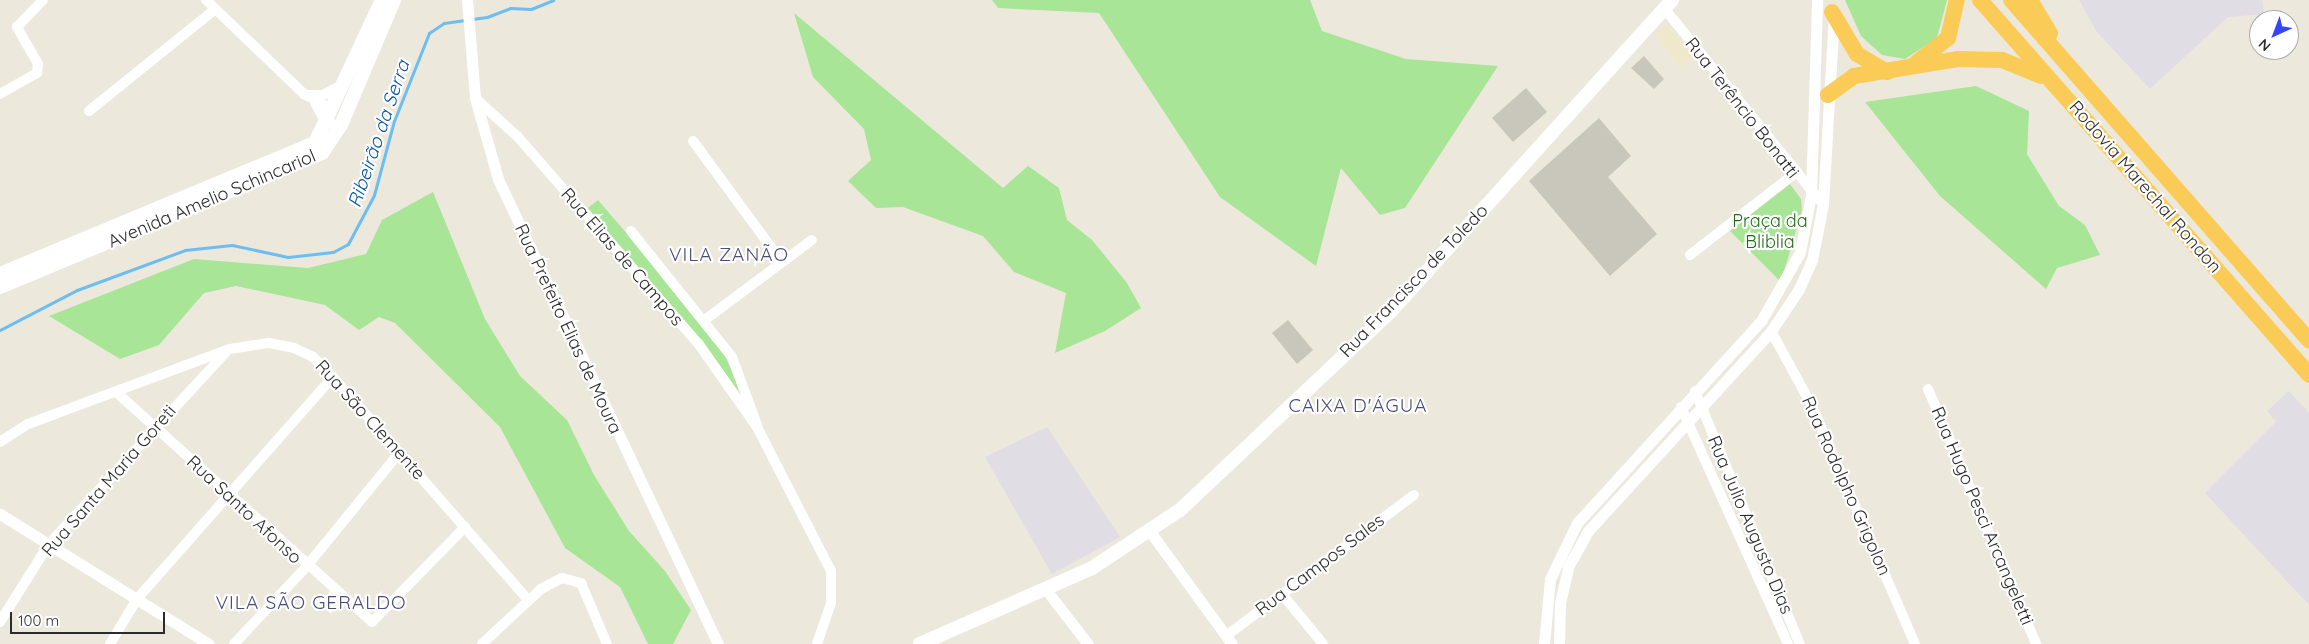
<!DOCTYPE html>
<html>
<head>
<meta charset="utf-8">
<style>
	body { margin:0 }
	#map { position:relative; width:2309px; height:644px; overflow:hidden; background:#ede8dc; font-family:Quicksand,sans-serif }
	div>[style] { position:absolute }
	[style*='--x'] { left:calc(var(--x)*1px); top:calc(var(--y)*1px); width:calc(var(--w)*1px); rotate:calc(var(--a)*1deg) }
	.industrial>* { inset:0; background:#e0dde5 }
	.education>* { inset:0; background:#efe8cb }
	.green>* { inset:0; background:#a8e597 }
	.stream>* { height:3px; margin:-1.5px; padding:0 1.5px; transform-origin:1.5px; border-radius:1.5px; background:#6cbef2 }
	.building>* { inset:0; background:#c9c6bb }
	.minor>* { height:10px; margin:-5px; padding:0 5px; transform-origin:5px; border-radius:5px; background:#fff }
	.tertiary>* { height:11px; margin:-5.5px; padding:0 5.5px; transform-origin:5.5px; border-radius:5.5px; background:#fff }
	.secondary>* { height:14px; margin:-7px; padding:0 7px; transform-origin:7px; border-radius:7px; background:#fff }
	.trunk>* { height:16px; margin:-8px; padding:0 8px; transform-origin:8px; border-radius:8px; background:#facc57 }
	span { translate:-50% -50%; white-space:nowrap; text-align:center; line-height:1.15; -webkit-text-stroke:4.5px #fff; paint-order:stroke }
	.street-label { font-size:18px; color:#2b2b2b }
	.park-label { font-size:18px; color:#1f6b18 }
	.water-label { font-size:19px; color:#0959a0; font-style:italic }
	.neighbourhood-label { font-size:19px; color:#494c7d; letter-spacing:1px }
	.north { position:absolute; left:2249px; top:10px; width:50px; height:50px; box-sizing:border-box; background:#fff; border:1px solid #aaa; border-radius:50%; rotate:223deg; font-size:14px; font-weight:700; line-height:20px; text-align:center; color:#2b2b2b }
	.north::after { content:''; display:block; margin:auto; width:18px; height:22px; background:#3744ff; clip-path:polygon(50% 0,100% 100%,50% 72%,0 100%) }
	.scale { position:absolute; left:10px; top:612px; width:155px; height:22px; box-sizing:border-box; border:2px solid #2b2b2b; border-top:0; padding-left:6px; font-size:15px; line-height:18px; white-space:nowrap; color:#2b2b2b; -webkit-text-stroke:4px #fff; paint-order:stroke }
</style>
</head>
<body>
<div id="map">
	<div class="industrial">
		<div style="clip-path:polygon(2079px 0,2262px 0,2264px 14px,2228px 17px,2150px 89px,2097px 32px)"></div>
		<div style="clip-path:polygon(2289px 391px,2309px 413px,2309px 605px,2205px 493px,2276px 422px,2267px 411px)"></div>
		<div style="clip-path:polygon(1047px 427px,1120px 537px,1052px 574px,985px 457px)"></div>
	</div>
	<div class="education">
		<div style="clip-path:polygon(1667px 25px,1693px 56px,1680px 67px,1655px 34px)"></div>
	</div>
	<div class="green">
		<div style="clip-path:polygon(992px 0,1310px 0,1322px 31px,1406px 59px,1498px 66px,1405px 208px,1380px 215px,1341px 168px,1316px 266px,1220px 197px,1099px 13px,998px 8px)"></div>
		<div style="clip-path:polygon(1845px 0,1947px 0,1937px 38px,1905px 59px,1882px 55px,1861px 36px)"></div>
		<div style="clip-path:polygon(794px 13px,1003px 188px,1028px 166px,1059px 188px,1067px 220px,1092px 240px,1127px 283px,1141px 308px,1105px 331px,1055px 353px,1066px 293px,1014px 272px,983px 236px,903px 207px,876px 208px,848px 181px,871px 160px,864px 129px,813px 77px)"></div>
		<div style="clip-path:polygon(1976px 86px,2029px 111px,2027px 154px,2059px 206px,2085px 225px,2100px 255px,2057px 268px,2046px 289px,1940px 196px,1865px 102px)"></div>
		<div style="clip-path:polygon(1790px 184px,1801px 199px,1802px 210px,1781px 282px,1730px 231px)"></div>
		<div style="clip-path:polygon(433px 192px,485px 319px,520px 376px,567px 420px,594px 475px,629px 531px,665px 571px,691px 610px,673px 644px,648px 644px,620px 587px,565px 548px,500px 427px,395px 323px,379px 317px,359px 330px,325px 305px,236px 286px,204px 293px,159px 345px,120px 359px,49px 316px,194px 259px,308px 268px,366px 254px,382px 220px)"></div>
		<div style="clip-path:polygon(598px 200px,700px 319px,726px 358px,746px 402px,707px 348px,588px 208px)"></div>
	</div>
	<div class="stream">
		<div style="--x:0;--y:330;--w:87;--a:-27.5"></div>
		<div style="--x:77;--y:290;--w:115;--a:-20.3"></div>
		<div style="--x:185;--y:250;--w:47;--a:-6.1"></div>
		<div style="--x:232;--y:245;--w:57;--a:12.1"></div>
		<div style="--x:288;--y:257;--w:45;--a:-6.3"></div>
		<div style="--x:333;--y:252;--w:17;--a:-28"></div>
		<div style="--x:348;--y:244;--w:55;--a:-62"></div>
		<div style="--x:374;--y:195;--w:77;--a:-74.9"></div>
		<div style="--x:394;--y:121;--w:95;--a:-68.3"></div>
		<div style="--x:429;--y:33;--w:18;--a:-34"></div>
		<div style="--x:444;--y:23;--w:43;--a:-7.9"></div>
		<div style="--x:487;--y:17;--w:25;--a:-21"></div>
		<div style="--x:510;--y:8;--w:21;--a:3"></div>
		<div style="--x:531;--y:9;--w:24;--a:-22"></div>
	</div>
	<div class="building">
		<div style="clip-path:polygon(1644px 56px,1664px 79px,1654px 89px,1631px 68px)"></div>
		<div style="clip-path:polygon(1526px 88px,1547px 112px,1513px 142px,1492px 118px)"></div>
		<div style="clip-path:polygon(1599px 118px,1631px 156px,1608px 177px,1657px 234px,1610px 276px,1529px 181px)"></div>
		<div style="clip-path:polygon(1288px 320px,1313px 350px,1297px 364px,1272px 333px)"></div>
	</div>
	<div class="minor">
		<div style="--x:206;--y:0;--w:136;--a:43.8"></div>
		<div style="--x:304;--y:94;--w:20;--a:27"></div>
		<div style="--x:1664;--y:8;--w:252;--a:51"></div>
		<div style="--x:0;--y:94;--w:43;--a:-29.6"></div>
		<div style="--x:37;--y:73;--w:9;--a:-84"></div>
		<div style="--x:38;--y:64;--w:43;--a:-119.6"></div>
		<div style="--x:17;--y:27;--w:37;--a:-46"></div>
		<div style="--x:308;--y:95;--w:15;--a:0"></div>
		<div style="--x:323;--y:95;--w:21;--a:-28"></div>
		<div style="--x:475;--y:98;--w:58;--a:42.2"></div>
		<div style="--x:518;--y:137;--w:274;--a:48.9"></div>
		<div style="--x:698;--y:343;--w:103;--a:54.9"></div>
		<div style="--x:757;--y:427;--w:162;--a:62.8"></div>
		<div style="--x:831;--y:571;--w:32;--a:90"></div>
		<div style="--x:831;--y:603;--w:43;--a:108.9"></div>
		<div style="--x:89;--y:111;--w:159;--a:-38.9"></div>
		<div style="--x:693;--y:141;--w:150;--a:53.7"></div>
		<div style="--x:631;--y:231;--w:161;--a:51.3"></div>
		<div style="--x:732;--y:357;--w:72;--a:69.8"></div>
		<div style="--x:1690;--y:255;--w:132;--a:-37.9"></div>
		<div style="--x:706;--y:319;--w:132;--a:-36.7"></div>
		<div style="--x:1771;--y:331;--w:85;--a:61.3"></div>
		<div style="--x:1812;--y:406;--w:259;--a:66.6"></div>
		<div style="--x:1928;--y:389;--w:277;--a:67"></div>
		<div style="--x:1695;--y:391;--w:274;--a:67.5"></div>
		<div style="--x:116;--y:392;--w:344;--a:41.9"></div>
		<div style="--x:372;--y:622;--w:133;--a:-45.6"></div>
		<div style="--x:1681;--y:407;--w:260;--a:65.7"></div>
		<div style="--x:0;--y:442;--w:33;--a:-33"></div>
		<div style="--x:28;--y:424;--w:215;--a:-20.4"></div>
		<div style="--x:230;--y:349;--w:39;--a:-9"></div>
		<div style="--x:269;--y:343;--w:25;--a:11"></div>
		<div style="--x:294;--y:348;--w:21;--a:25"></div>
		<div style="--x:313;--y:357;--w:28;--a:45"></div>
		<div style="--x:333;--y:377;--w:296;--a:48.8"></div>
		<div style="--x:1282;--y:594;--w:65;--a:50.6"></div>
		<div style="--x:0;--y:622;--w:92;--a:-57.9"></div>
		<div style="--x:49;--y:544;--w:263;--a:-47.3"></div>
		<div style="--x:1226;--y:636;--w:235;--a:-36.9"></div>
		<div style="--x:110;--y:644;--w:52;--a:-59"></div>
		<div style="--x:137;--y:599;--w:296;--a:-48.6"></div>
		<div style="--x:234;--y:644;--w:105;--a:-46.9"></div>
		<div style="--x:306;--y:567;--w:147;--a:-50.8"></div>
		<div style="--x:482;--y:644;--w:81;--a:-43"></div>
		<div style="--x:541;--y:589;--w:24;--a:-28"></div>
		<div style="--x:562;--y:578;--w:20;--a:15"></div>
		<div style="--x:581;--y:583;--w:66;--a:66.9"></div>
	</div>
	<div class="tertiary">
		<div style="--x:467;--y:0;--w:98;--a:85.3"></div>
		<div style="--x:475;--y:98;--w:84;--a:74.1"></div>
		<div style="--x:498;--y:179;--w:514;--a:64.68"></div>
		<div style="--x:0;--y:514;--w:246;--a:31.9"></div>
		<div style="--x:1151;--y:533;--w:137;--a:53.9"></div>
		<div style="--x:1047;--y:591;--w:67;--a:52.3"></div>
		<div style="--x:1544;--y:644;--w:65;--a:-84.7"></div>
		<div style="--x:1550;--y:579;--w:62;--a:-64.3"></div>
		<div style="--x:1577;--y:523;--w:273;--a:-47.7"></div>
		<div style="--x:1761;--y:321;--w:79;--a:-60.5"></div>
		<div style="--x:1800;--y:252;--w:58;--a:-79.1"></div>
		<div style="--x:1811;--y:195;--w:195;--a:-88.2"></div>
		<div style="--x:1559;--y:644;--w:41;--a:-88.6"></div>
		<div style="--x:1560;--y:603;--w:37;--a:-77"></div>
		<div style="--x:1568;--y:567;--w:41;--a:-60.9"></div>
		<div style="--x:1588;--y:531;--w:271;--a:-47.5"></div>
		<div style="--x:1771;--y:331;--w:50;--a:-56.3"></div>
		<div style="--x:1799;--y:289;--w:32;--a:-66"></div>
		<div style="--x:1812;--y:260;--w:57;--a:-78.9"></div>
		<div style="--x:1823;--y:204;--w:188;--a:-86.7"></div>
	</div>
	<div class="secondary">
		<div style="--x:317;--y:102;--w:23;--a:61"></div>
		<div style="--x:0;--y:274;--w:341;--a:-22.6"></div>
		<div style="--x:315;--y:143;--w:158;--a:-64.9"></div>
		<div style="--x:0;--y:287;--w:349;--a:-22.6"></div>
		<div style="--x:322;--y:153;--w:34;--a:-56"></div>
		<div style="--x:341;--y:125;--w:136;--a:-67"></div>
		<div style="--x:920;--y:644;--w:188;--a:-23.8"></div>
		<div style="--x:1092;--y:568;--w:105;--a:-33.4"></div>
		<div style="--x:1180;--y:510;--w:291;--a:-43.3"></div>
		<div style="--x:1392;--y:310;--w:418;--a:-47.9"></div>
	</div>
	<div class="trunk">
		<div style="--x:1980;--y:0;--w:499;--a:48.7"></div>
		<div style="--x:2011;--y:0;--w:453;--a:48.8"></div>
		<div style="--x:2030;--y:0;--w:39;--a:59"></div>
		<div style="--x:1832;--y:12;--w:49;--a:59.2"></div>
		<div style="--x:1857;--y:54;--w:35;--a:31"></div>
		<div style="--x:1916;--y:63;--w:41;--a:-38"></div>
		<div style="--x:1948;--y:38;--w:39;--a:-77"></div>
		<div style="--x:1828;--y:95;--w:32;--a:-36"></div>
		<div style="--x:1854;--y:76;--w:105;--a:-9.3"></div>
		<div style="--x:1958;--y:59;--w:44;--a:1.3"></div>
		<div style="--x:2002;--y:60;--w:42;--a:22.3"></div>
	</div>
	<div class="street-label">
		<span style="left:1742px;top:108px;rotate:52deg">Rua Terêncio Bonatti</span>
		<span style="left:2145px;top:187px;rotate:49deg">Rodovia Marechal Rondon</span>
		<span style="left:212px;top:199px;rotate:-23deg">Avenida Amelio Schincariol</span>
		<span style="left:622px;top:257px;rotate:49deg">Rua Elias de Campos</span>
		<span style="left:1414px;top:281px;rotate:-46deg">Rua Francisco de Toledo</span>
		<span style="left:568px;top:329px;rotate:65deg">Rua Prefeito Elias de Moura</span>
		<span style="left:370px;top:420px;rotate:48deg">Rua São Clemente</span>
		<span style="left:109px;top:481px;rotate:-49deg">Rua Santa Maria Goreti</span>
		<span style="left:1846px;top:486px;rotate:66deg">Rua Rodolpho Grigolon</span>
		<span style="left:244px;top:510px;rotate:43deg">Rua Santo Afonso</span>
		<span style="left:1982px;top:516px;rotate:67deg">Rua Hugo Pesci Arcangeletti</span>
		<span style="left:1750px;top:525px;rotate:67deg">Rua Julio Augusto Dias</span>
		<span style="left:1320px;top:565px;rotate:-37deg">Rua Campos Sales</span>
	</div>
	<div class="park-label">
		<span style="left:1770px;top:232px">Praça da<br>Bliblia</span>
	</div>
	<div class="water-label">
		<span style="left:379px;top:134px;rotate:-71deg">Ribeirão da Serra</span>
	</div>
	<div class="neighbourhood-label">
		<span style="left:729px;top:255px">VILA ZANÃO</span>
		<span style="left:1358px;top:406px">CAIXA D'ÁGUA</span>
		<span style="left:311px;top:603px">VILA SÃO GERALDO</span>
	</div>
	<div class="north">N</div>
	<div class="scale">100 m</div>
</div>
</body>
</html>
